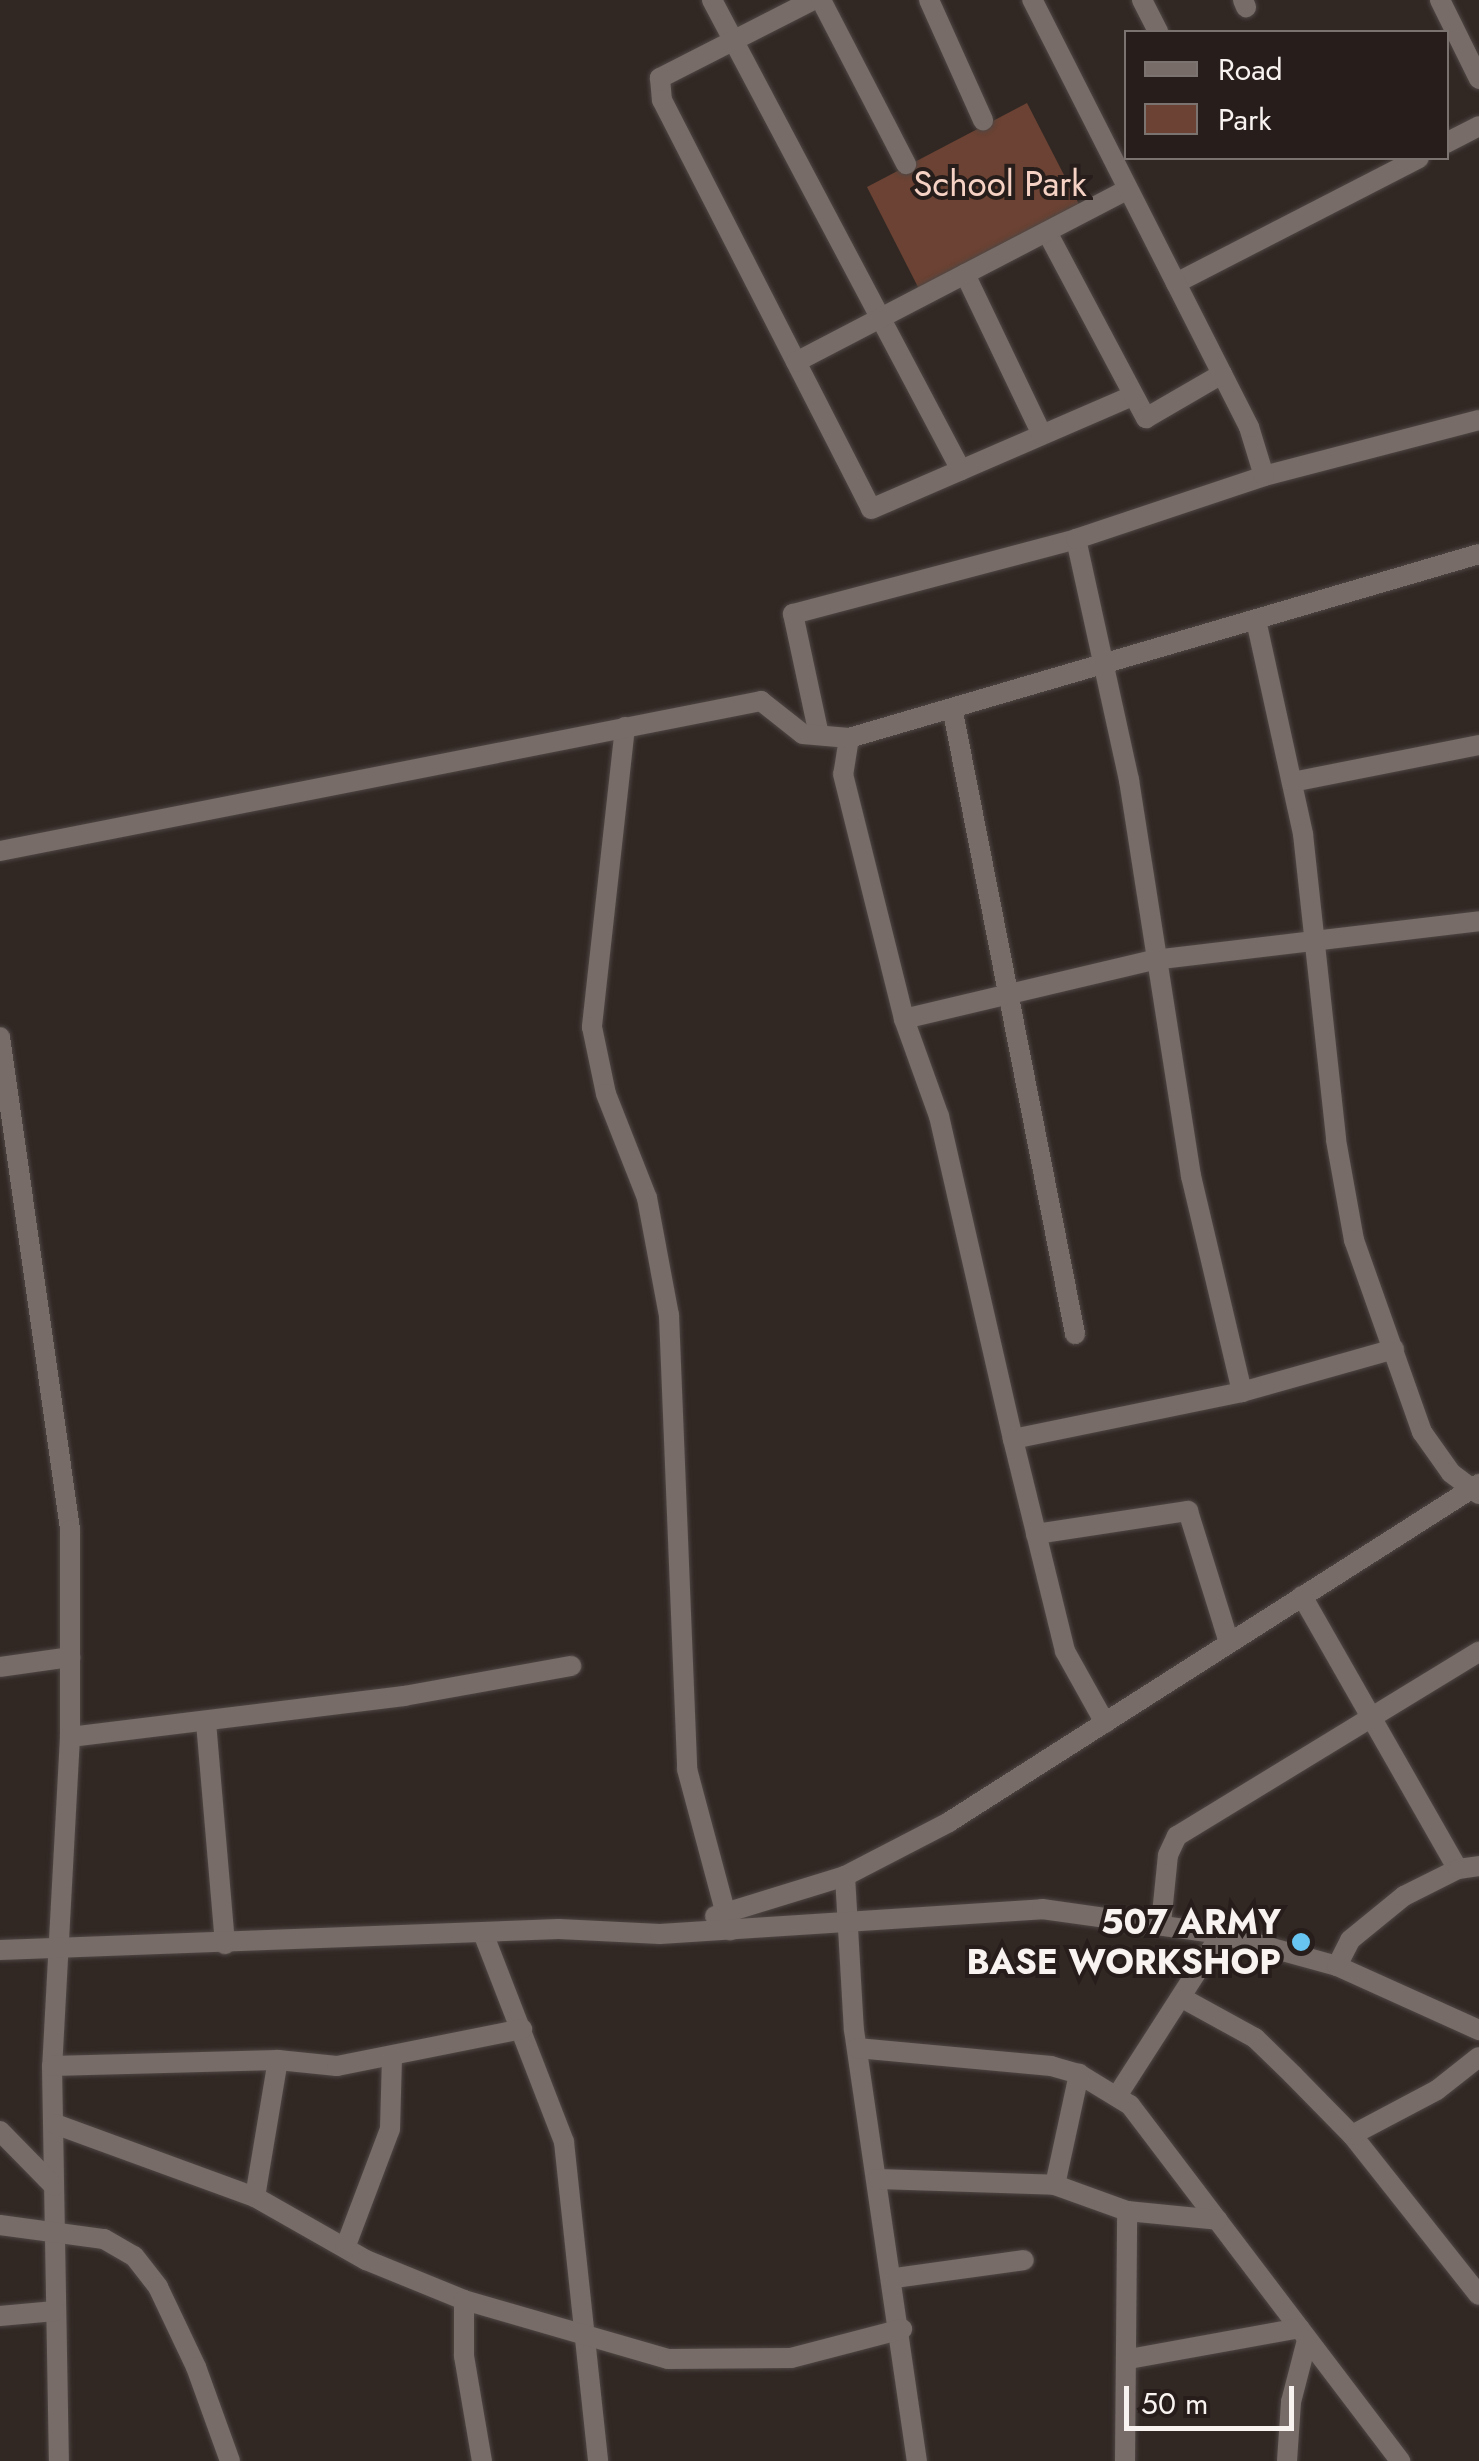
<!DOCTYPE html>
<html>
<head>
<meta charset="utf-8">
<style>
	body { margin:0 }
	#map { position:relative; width:1479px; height:2461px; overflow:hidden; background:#312824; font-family:Jost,sans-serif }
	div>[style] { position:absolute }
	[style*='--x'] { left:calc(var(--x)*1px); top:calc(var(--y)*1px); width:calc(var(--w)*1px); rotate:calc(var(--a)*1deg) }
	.green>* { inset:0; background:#6b4233 }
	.roads { filter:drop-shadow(0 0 2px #4f4744) drop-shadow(0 0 2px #4f4744) }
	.street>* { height:20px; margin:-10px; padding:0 10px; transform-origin:10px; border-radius:10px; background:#776c68 }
	.dots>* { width:28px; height:28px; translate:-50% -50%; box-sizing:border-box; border:5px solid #271e1b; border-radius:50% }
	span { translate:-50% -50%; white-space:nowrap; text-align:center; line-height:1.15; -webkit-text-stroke:8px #271e1b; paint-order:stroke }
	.park-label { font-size:35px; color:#f6d2c5 }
	.poi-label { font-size:35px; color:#f8f2f0; font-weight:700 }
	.right { translate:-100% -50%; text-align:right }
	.legend { position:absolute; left:1124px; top:30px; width:325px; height:130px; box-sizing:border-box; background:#271e1b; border:2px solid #7b7370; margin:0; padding:12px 18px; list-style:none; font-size:30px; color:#f8f2f0 }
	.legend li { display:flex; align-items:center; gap:20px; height:50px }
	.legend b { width:50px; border:2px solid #7b7370 }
	.scale { position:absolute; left:1124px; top:2386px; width:170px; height:45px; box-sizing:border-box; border:5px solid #f8f2f0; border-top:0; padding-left:12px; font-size:30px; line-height:35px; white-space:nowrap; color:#f8f2f0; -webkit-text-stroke:8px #271e1b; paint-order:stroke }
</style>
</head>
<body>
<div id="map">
	<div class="green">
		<div style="clip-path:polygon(1027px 103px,1082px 210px,919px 289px,867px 187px)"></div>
	</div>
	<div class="roads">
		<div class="street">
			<div style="--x:712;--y:0;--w:532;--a:62.09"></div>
			<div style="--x:813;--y:0;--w:172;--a:153"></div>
			<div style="--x:660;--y:78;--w:22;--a:85"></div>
			<div style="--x:662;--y:100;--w:459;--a:62.9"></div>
			<div style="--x:871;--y:509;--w:284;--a:-23.4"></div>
			<div style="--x:821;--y:0;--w:185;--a:62.6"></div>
			<div style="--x:929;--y:0;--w:132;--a:65.8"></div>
			<div style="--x:1142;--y:0;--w:36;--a:63"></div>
			<div style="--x:1243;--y:0;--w:8;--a:67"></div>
			<div style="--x:1440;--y:0;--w:88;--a:63.7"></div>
			<div style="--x:1446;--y:143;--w:37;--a:-27"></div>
			<div style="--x:1047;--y:232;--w:211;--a:62"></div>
			<div style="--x:1146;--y:418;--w:88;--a:-30.1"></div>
			<div style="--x:965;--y:274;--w:178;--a:64.4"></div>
			<div style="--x:1176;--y:283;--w:273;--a:-27.2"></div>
			<div style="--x:796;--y:362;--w:374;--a:-27.5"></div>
			<div style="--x:1264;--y:476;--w:222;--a:-14.6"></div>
			<div style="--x:1076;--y:539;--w:247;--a:77.6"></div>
			<div style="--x:1129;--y:780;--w:401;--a:81.1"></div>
			<div style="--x:1191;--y:1176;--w:222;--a:76.7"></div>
			<div style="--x:1256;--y:620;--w:219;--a:77.6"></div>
			<div style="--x:1303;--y:834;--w:308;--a:83.8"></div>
			<div style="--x:1336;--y:1140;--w:102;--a:79.8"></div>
			<div style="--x:1354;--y:1240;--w:204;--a:70.5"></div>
			<div style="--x:1422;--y:1432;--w:50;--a:54.7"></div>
			<div style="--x:1451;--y:1473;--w:35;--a:37"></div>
			<div style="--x:953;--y:712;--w:634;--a:78.9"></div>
			<div style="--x:625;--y:727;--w:302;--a:96.3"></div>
			<div style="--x:592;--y:1027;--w:68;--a:78.2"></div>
			<div style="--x:606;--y:1094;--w:112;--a:68.5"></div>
			<div style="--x:647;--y:1198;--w:119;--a:79.4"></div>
			<div style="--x:669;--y:1315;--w:454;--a:87.7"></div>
			<div style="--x:687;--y:1769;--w:167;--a:75"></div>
			<div style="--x:819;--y:735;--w:124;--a:-102.1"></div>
			<div style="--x:793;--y:614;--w:293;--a:-14.8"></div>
			<div style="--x:1076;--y:539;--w:198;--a:-18.5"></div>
			<div style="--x:1264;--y:476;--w:51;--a:-107"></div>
			<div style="--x:1249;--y:427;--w:479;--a:-116.9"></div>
			<div style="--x:849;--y:738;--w:36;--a:99"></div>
			<div style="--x:843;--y:774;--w:252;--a:76"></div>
			<div style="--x:904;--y:1019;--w:103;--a:70.2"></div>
			<div style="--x:939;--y:1116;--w:331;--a:77.1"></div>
			<div style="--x:1292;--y:782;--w:191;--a:-11.2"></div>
			<div style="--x:0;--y:851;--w:776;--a:-11.15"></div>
			<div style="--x:761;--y:701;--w:53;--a:38.2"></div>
			<div style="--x:803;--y:734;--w:46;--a:5"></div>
			<div style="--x:849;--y:738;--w:656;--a:-16.28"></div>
			<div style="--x:904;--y:1019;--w:257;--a:-13.3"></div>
			<div style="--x:1154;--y:960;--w:327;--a:-6.8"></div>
			<div style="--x:0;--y:1037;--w:498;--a:81.9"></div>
			<div style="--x:70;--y:1530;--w:207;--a:90"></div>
			<div style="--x:70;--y:1737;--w:329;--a:93.1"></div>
			<div style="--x:52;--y:2066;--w:395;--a:89"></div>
			<div style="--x:1036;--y:1534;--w:154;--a:-8.6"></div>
			<div style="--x:1188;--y:1511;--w:138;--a:72.7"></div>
			<div style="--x:1302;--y:1596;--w:314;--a:60.3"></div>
			<div style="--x:0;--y:1667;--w:71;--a:-8.1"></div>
			<div style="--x:206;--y:1722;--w:223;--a:85.1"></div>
			<div style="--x:1105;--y:1723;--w:82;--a:-119.1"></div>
			<div style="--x:1065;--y:1651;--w:218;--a:-103.8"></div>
			<div style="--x:1013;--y:1439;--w:234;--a:-11.6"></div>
			<div style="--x:1242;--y:1392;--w:158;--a:-15.8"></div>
			<div style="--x:70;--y:1737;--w:337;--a:-7"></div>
			<div style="--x:404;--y:1696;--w:170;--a:-10.2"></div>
			<div style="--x:845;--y:1876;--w:154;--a:86.7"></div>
			<div style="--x:854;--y:2030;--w:436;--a:81.7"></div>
			<div style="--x:715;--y:1916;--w:136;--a:-17.1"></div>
			<div style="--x:845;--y:1876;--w:117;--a:-27.4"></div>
			<div style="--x:949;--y:1822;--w:629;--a:-32.53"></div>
			<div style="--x:1161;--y:1924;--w:69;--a:-84.2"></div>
			<div style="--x:1168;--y:1855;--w:21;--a:-65"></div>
			<div style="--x:1177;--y:1836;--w:354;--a:-31.4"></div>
			<div style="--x:483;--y:1933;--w:224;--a:68.8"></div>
			<div style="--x:564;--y:2142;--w:321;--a:83.9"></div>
			<div style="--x:0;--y:1950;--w:559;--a:-2.15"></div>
			<div style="--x:559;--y:1929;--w:101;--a:2.8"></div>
			<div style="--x:660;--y:1934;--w:383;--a:-3.7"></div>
			<div style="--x:1042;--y:1909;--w:181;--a:8"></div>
			<div style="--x:1221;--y:1934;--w:120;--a:15.4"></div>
			<div style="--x:1337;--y:1966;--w:156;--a:24.3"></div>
			<div style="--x:1337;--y:1966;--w:29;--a:-63"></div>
			<div style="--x:1350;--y:1940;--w:70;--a:-39.2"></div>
			<div style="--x:1404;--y:1896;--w:60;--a:-26.6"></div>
			<div style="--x:1458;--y:1869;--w:21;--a:-8"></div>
			<div style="--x:1184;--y:1999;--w:81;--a:28.8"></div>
			<div style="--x:1255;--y:2038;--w:53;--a:44.2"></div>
			<div style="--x:1293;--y:2075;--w:84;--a:45.5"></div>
			<div style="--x:1352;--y:2135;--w:204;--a:51.6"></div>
			<div style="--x:857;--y:2048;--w:195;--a:5.3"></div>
			<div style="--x:1051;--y:2066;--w:29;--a:16"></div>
			<div style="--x:1079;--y:2074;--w:60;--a:31.3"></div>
			<div style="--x:1130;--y:2105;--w:447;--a:52.8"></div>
			<div style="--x:52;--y:2066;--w:226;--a:-1.5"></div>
			<div style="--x:278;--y:2060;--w:59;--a:5.8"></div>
			<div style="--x:337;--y:2066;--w:189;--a:-11.3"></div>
			<div style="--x:1117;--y:2096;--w:193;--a:-57.3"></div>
			<div style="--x:55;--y:2124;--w:213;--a:20.1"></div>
			<div style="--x:255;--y:2197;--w:128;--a:29.6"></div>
			<div style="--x:366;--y:2260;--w:106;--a:22.2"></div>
			<div style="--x:464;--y:2300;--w:212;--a:16.1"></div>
			<div style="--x:668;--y:2359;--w:123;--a:-0.5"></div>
			<div style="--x:791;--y:2358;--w:115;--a:-14.6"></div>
			<div style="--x:0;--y:2131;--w:77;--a:45.5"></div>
			<div style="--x:1352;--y:2135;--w:96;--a:-27.9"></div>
			<div style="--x:1437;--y:2090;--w:53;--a:-38.2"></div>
			<div style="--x:878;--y:2179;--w:177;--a:1.9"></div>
			<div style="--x:1055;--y:2185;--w:77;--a:19.9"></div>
			<div style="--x:1127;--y:2211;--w:91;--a:5.6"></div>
			<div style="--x:1055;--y:2185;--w:114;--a:-77.8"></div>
			<div style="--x:255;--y:2197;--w:139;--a:-80.5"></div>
			<div style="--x:0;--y:2225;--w:105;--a:7.7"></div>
			<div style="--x:104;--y:2239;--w:34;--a:30"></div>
			<div style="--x:134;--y:2256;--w:39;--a:52"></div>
			<div style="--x:158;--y:2287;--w:89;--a:64.6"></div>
			<div style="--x:196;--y:2367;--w:100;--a:70.1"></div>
			<div style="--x:345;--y:2248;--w:127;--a:-69.3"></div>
			<div style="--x:390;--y:2129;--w:72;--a:-88.4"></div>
			<div style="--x:895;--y:2278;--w:130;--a:-7.9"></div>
			<div style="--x:464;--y:2300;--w:56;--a:90"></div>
			<div style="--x:464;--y:2356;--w:107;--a:80.3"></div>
			<div style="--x:0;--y:2316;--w:55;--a:-5.2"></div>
			<div style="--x:1129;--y:2359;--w:173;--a:-10.3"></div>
			<div style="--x:1125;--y:2461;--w:250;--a:-89.5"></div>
			<div style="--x:1287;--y:2461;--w:59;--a:-86.1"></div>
			<div style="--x:1291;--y:2402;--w:64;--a:-75.5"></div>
		</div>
	</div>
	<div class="dots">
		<div style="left:1301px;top:1942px;background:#68c4f0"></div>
	</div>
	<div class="park-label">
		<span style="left:1000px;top:184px">School Park</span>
	</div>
	<div class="poi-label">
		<span class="right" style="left:1281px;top:1942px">507 ARMY<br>BASE WORKSHOP</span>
	</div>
	<ul class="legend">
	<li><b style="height:12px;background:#776c68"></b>Road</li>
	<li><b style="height:28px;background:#6b4233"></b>Park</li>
	</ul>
	<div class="scale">50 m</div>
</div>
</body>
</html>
